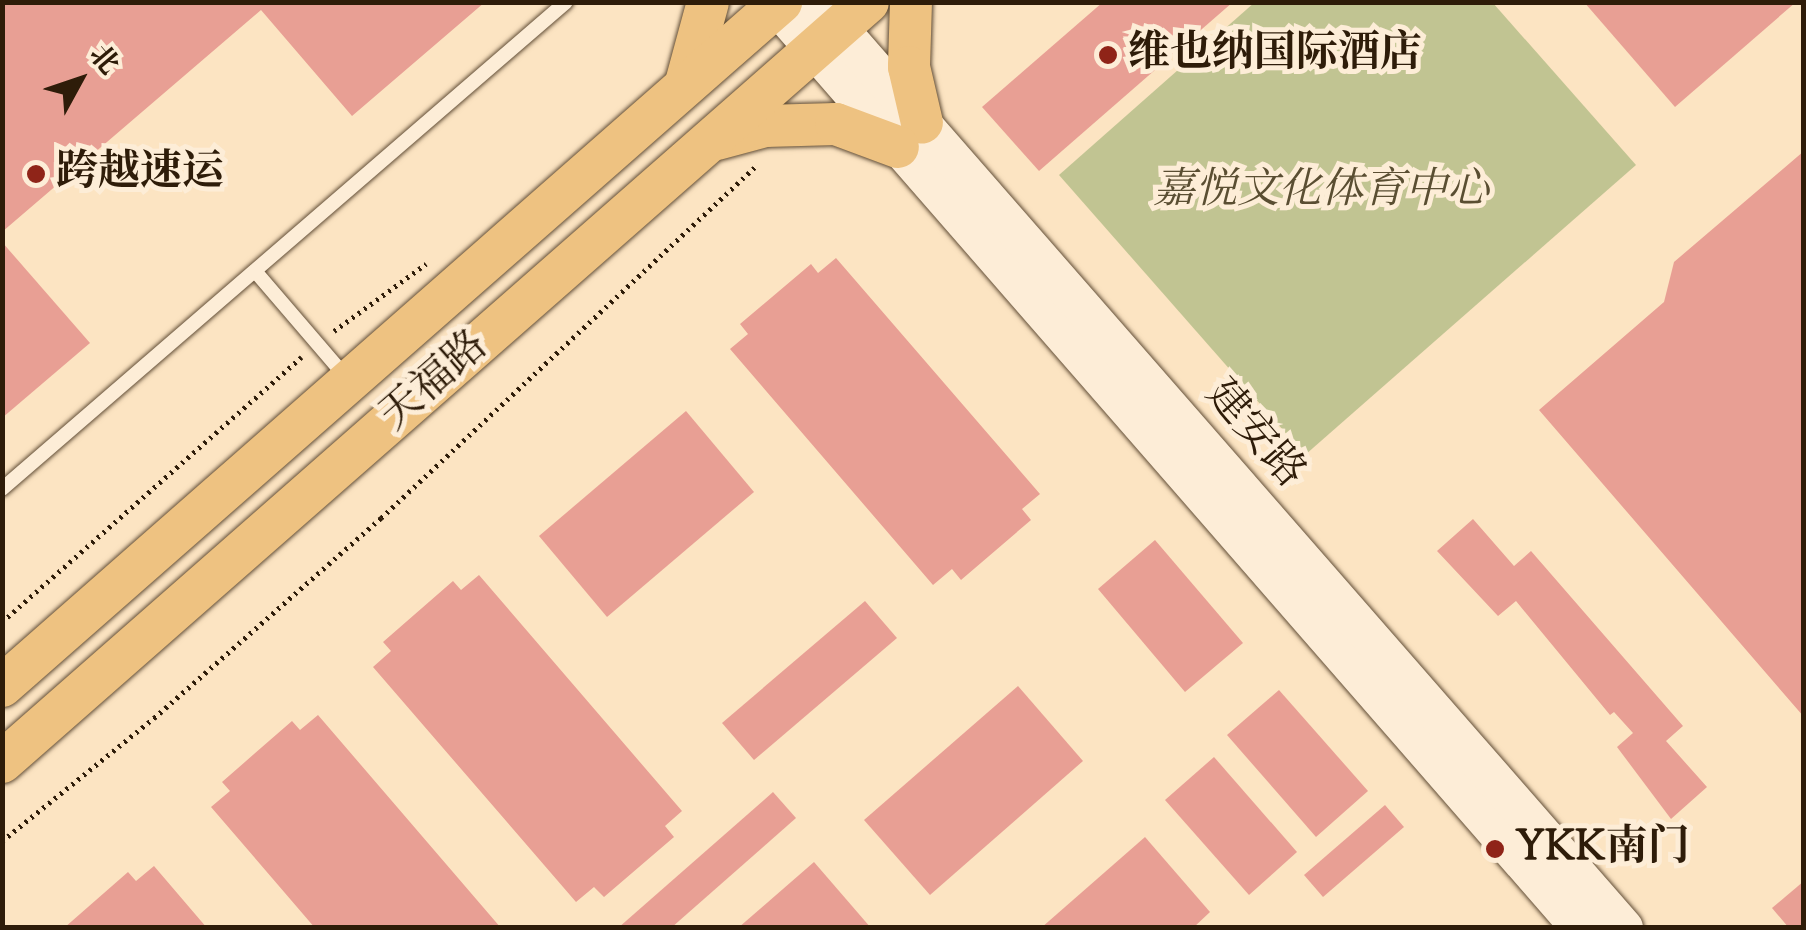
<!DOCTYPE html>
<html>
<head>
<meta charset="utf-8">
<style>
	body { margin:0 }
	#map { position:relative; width:1806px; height:930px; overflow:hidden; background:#fce4c2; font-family:"Sorts Mill Goudy","Noto Serif SC",serif }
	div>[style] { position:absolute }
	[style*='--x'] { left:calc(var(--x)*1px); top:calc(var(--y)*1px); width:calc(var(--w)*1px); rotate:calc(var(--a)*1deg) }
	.green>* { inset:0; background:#c1c492 }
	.building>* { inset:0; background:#e89f94 }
	.path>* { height:5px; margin-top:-2.5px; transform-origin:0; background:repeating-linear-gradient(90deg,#2e1c09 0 2.5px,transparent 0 7.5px) }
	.roads { filter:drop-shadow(0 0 2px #624e37) drop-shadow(0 0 2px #624e37) }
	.lane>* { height:14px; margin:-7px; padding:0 7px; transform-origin:7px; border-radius:7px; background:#fdedd7 }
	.secondary>* { height:38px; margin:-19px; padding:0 19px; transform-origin:19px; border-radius:19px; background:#fdedd7 }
	.primary>* { height:42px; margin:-21px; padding:0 21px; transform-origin:21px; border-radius:21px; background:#eec281 }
	.dots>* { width:28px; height:28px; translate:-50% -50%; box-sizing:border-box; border:5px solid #fdedd7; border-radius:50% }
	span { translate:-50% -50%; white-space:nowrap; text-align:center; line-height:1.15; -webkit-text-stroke:10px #fdedd7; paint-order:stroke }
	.poi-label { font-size:42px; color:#2e1c09; font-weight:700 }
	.left { translate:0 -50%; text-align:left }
	.park-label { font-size:42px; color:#5a4e32; font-style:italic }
	.street-label { font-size:42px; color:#2e1c09 }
	.frame { position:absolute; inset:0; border:5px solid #2e1c09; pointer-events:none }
	.north { position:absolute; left:30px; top:30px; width:100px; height:100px; -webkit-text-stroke:8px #fdedd7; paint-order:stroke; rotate:50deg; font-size:28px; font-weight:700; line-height:40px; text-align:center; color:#2e1c09 }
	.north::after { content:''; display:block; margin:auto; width:35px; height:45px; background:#2e1c09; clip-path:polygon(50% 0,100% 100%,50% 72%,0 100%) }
</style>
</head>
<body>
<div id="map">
	<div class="green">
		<div style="clip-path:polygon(1255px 2px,1493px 3px,1636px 165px,1305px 455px,1059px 175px)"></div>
	</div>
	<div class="building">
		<div style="clip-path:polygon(2px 2px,485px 2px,352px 116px,261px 10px,2px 232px)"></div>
		<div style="clip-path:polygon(1103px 2px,1233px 2px,1039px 171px,982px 107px)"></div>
		<div style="clip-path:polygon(1584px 2px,1796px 2px,1675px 107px)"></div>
		<div style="clip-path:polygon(1804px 151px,1804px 717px,1539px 410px,1664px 302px,1674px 262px)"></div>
		<div style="clip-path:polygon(2px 242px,90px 343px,2px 418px)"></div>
		<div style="clip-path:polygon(836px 258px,1040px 494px,1022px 509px,1031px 520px,961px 580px,952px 569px,933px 585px,730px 349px,748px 334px,740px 324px,811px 264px,818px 273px)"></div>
		<div style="clip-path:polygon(686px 411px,754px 492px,607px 617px,539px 536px)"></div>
		<div style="clip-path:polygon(1473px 519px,1514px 566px,1531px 551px,1683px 726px,1666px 741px,1707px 787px,1671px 819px,1617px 747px,1633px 733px,1614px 712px,1610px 715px,1516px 601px,1498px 616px,1437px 551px)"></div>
		<div style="clip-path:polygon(1155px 540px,1243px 643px,1185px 692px,1098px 589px)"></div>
		<div style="clip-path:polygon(479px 575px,682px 811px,665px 826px,674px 837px,604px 897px,594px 887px,576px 902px,373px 667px,391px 651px,383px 642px,453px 581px,461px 590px)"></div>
		<div style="clip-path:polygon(865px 601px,897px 638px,754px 760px,722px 723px)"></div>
		<div style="clip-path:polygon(1018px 686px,1083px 761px,930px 895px,864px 820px)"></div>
		<div style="clip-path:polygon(1279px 690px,1368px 791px,1316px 837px,1227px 735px)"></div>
		<div style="clip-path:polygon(318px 715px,501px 928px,315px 928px,211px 807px,230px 791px,222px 782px,292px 721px,300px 730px)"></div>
		<div style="clip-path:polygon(1214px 757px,1297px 852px,1249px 895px,1165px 800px)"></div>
		<div style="clip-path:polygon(773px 792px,796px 818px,671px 928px,618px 928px)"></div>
		<div style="clip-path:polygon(1385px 805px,1404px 827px,1323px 897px,1304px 875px)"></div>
		<div style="clip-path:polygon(1145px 837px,1210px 912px,1193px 928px,1041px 928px)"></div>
		<div style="clip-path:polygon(814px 862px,871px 928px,738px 928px)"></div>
		<div style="clip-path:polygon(154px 866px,207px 928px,64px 928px,128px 872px,136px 881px)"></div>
		<div style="clip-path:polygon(1804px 881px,1804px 928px,1789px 928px,1772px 908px)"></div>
	</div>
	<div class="path">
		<div style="--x:334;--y:331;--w:114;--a:-36.1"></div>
		<div style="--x:2;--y:622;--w:400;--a:-41.5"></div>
		<div style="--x:2;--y:841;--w:196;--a:-39"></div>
		<div style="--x:154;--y:718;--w:303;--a:-41.4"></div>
		<div style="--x:381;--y:518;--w:514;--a:-43.19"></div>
	</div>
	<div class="roads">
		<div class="lane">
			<div style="--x:255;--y:271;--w:140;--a:49.4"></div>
			<div style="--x:2;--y:489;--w:745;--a:-40.81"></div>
		</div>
		<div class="secondary">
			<div style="--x:773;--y:2;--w:1228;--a:48.93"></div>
			<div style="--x:816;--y:2;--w:1229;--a:48.89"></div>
		</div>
		<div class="primary">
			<div style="--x:911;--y:2;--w:65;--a:91.8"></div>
			<div style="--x:909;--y:67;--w:57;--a:76.9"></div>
			<div style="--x:686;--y:83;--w:84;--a:-74.8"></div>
			<div style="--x:717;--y:139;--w:50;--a:-15.2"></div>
			<div style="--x:765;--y:126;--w:71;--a:-1.6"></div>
			<div style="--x:836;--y:124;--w:66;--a:20.4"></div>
			<div style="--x:2;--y:686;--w:1037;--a:-41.28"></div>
			<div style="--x:2;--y:762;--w:1152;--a:-41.27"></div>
		</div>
	</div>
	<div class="dots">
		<div style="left:1108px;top:55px;background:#8f2418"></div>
		<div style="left:36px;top:174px;background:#8f2418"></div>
		<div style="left:1495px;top:849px;background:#8f2418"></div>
	</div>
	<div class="poi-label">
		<span class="left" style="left:1128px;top:55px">维也纳国际酒店</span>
		<span class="left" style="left:56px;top:174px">跨越速运</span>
		<span class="left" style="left:1515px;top:849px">YKK南门</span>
	</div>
	<div class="park-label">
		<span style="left:1321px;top:192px">嘉悦文化体育中心</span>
	</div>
	<div class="street-label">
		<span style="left:435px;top:382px;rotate:-41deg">天福路</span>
		<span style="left:1254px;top:435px;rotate:49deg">建安路</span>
	</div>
	<div class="frame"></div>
	<div class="north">北</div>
</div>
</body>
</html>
